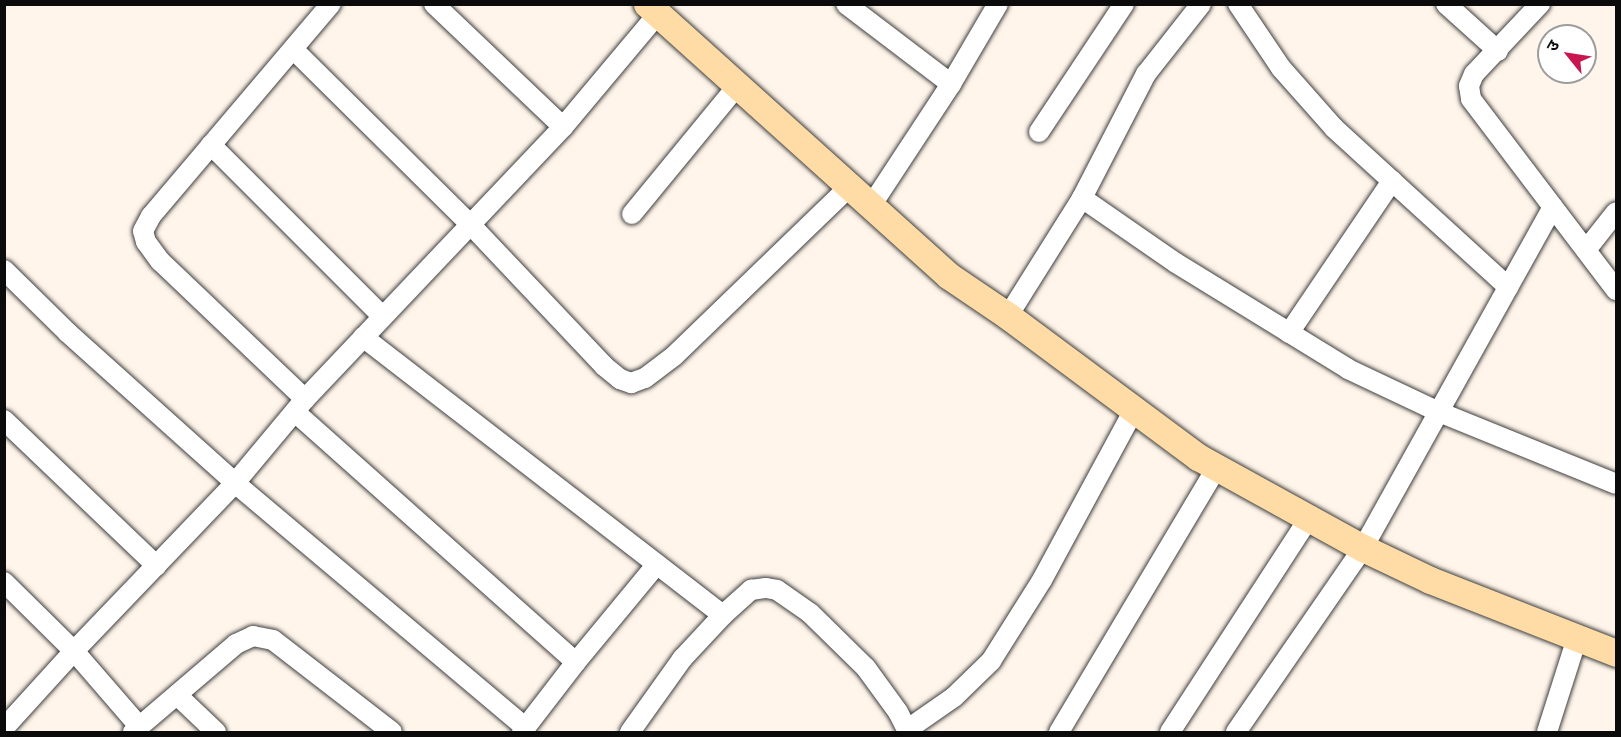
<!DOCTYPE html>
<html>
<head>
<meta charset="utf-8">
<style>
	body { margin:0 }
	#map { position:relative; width:1621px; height:737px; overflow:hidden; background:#fff5ea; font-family:"Zilla Slab","Noto Sans Devanagari",serif }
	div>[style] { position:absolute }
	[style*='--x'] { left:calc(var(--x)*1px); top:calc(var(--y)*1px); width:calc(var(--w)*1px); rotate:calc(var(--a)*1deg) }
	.roads { filter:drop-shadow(0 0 2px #3e3e3e) drop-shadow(0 0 2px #3e3e3e) }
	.minor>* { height:20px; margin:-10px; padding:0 10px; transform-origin:10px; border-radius:10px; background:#fff }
	.secondary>* { height:27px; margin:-13.5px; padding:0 13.5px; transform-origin:13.5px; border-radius:13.5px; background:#ffdca5 }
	span { translate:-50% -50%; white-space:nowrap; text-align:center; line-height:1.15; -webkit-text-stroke:6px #fff; paint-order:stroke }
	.frame { position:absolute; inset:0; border:6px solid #0b0b0b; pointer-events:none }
	.north { position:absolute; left:1537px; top:24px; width:60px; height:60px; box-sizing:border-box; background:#fff; border:2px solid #9d9d9d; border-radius:50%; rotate:300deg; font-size:16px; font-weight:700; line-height:24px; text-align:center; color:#0b0b0b }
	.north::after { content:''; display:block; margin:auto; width:21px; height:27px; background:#c81750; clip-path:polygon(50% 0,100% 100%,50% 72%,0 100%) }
</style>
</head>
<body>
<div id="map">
	<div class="roads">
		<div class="minor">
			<div style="--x:434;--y:4;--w:178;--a:43.6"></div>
			<div style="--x:846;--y:4;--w:132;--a:37.3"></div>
			<div style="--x:1238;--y:4;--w:77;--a:56.1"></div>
			<div style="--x:1281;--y:68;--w:80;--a:48.5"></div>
			<div style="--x:1334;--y:128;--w:236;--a:42.4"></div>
			<div style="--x:1446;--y:4;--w:70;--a:42.1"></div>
			<div style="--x:1540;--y:4;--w:96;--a:133.3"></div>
			<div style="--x:1474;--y:74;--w:13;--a:113"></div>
			<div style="--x:1469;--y:86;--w:13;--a:81"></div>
			<div style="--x:1471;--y:99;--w:240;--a:52.8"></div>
			<div style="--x:293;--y:49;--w:247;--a:44.7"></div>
			<div style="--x:469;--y:223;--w:197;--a:46.6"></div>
			<div style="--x:604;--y:366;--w:21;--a:39"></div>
			<div style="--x:620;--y:379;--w:12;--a:20"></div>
			<div style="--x:631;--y:383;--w:15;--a:-20"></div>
			<div style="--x:645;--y:378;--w:36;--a:-37"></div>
			<div style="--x:674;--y:356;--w:243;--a:-44"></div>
			<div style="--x:1039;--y:132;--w:154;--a:-56.4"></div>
			<div style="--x:211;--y:145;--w:242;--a:45"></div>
			<div style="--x:1082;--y:198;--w:114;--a:34.7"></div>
			<div style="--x:1176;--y:263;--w:202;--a:31.6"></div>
			<div style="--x:1348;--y:369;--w:101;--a:25.3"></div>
			<div style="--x:1439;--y:412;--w:191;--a:22.1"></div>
			<div style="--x:871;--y:206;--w:146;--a:-56.7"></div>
			<div style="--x:951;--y:84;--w:93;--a:-59.6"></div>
			<div style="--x:632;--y:214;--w:166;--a:-50.6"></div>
			<div style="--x:1586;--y:250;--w:48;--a:-51.7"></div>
			<div style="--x:4;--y:270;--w:88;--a:44.5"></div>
			<div style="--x:67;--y:332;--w:226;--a:41.9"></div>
			<div style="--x:235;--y:483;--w:380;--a:40.1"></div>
			<div style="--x:1008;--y:316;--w:139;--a:-57.9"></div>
			<div style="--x:1082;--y:198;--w:140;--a:-62.7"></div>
			<div style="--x:1146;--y:74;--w:89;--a:-51.8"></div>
			<div style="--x:1289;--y:333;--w:184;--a:-55.9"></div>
			<div style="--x:363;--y:337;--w:455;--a:37.7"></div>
			<div style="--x:305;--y:399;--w:200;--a:-136.4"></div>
			<div style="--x:160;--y:261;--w:24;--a:-126"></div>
			<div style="--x:146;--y:242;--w:11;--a:-105"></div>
			<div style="--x:143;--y:231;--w:17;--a:-62"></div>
			<div style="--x:151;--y:216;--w:278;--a:-49.7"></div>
			<div style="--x:295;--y:412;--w:376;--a:41.7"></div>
			<div style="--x:4;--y:420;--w:211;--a:43.7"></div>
			<div style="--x:4;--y:582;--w:98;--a:44.6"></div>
			<div style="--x:74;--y:651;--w:99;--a:49.1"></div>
			<div style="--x:177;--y:695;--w:54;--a:43.5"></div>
			<div style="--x:4;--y:728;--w:104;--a:-47.7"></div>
			<div style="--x:74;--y:651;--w:233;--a:-46.2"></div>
			<div style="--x:235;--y:483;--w:109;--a:-50.2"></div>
			<div style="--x:305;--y:399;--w:375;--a:-46.5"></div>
			<div style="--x:563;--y:127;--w:146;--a:-50"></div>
			<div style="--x:908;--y:729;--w:56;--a:-34.8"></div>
			<div style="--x:954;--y:697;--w:52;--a:-44.2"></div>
			<div style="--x:991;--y:661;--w:96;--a:-57.8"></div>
			<div style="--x:1042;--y:580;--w:193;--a:-61.6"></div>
			<div style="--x:133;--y:732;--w:135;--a:-40.5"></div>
			<div style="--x:236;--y:644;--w:19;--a:-25"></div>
			<div style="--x:253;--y:636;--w:20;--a:11"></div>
			<div style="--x:273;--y:640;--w:150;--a:37.7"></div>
			<div style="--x:522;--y:732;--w:88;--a:-52.4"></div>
			<div style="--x:576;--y:662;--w:127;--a:-50.4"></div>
			<div style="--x:630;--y:732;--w:90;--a:-54.5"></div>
			<div style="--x:682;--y:659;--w:60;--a:-47"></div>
			<div style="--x:723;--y:615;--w:38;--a:-42"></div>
			<div style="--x:751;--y:590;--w:15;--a:-8"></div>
			<div style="--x:766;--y:588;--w:11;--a:10"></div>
			<div style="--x:777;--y:590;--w:40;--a:34.9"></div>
			<div style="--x:810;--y:613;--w:78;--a:44.5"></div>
			<div style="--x:866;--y:668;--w:54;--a:54"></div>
			<div style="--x:898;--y:712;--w:22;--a:63"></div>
			<div style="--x:1059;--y:732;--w:309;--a:-59.2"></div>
			<div style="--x:1170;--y:732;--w:255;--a:-57"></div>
			<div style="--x:1236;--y:732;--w:224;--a:-55.4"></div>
			<div style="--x:1363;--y:548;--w:390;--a:-60.9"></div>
			<div style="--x:1547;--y:732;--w:99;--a:-72.3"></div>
		</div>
		<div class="secondary">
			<div style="--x:647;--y:4;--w:406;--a:42"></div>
			<div style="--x:949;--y:276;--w:71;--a:34.1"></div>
			<div style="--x:1008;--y:316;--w:237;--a:36.6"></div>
			<div style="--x:1198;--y:457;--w:188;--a:28.9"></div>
			<div style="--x:1363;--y:548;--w:74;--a:25.5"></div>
			<div style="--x:1430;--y:580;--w:200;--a:21.4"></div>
		</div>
	</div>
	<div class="frame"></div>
	<div class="north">उ</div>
</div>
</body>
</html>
